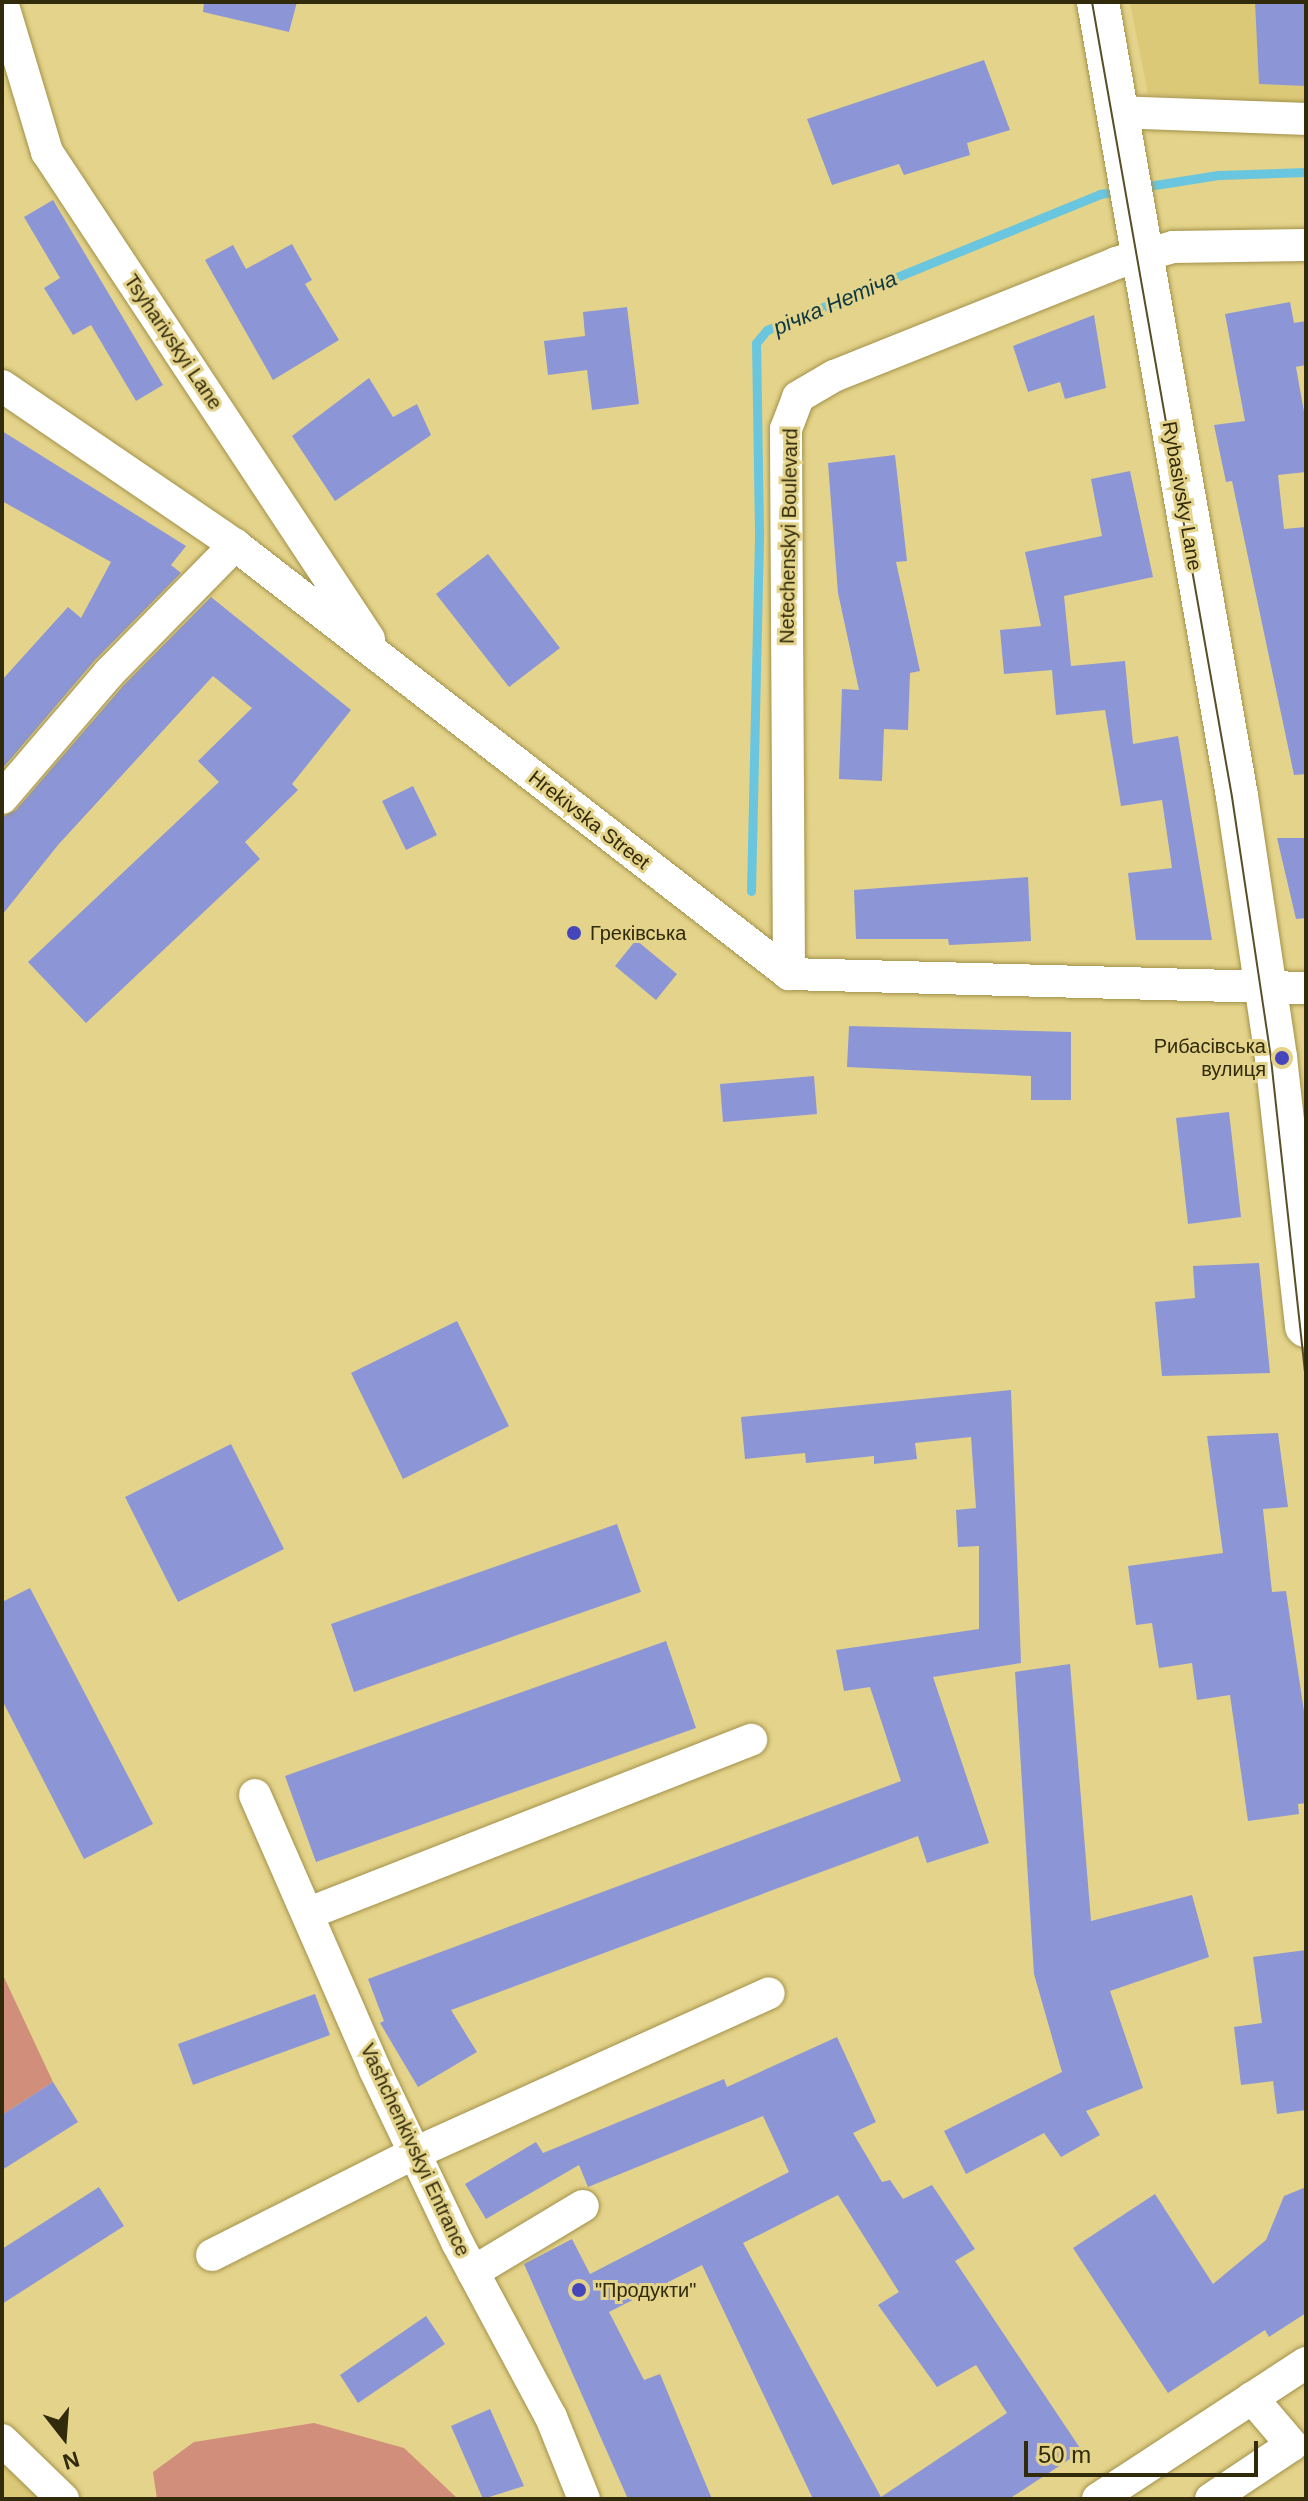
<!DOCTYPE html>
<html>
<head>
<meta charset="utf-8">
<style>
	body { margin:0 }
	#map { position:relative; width:1308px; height:2501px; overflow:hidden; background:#e4d38a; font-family:Helvetica,sans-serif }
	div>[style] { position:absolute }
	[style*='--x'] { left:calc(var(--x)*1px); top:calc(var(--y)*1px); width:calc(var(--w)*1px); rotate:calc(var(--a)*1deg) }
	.built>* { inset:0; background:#dcc978 }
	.green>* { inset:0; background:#d08e7b }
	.stream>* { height:9px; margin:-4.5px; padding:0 4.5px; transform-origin:4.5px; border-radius:4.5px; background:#69c6de }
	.building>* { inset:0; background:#8c96d6 }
	.roads { filter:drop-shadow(0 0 2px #a2914a) drop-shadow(0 0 2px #a2914a) }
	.minor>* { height:32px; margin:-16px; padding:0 16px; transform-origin:16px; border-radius:16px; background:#fff }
	.major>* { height:42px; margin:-21px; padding:0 21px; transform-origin:21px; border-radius:21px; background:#fff }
	.tram>* { height:2px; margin:-1px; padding:0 1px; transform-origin:1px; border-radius:1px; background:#584f27 }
	.dots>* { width:22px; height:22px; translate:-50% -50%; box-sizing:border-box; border:4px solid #e4d38a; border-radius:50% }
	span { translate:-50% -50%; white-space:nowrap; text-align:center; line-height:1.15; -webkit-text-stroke:6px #e4d38a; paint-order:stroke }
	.street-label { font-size:20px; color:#312a0b }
	.poi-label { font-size:20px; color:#312a0b }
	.left { translate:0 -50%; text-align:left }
	.right { translate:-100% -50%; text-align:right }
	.water-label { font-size:22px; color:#0c3843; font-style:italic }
	.frame { position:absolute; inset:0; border:4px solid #312a0b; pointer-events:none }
	.north { position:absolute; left:24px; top:2397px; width:80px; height:80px; -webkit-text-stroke:6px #e4d38a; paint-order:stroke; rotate:163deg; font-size:22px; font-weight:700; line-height:32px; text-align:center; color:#312a0b }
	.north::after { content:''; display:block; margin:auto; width:28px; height:36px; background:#312a0b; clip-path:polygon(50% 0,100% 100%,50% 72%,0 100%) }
	.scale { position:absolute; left:1024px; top:2441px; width:234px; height:36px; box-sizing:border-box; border:4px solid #312a0b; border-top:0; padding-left:10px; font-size:24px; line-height:28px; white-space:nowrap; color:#312a0b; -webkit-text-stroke:6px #e4d38a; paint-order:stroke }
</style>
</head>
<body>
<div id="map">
	<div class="built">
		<div style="clip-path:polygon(1130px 2px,1306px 2px,1306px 105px,1148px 94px)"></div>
		<div style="clip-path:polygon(2px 2461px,29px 2487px,39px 2499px,2px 2499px)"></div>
	</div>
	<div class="green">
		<div style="clip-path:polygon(2px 1973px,53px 2082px,2px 2115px)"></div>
		<div style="clip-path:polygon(314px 2423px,404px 2448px,458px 2499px,157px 2499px,153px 2472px,194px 2442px)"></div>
	</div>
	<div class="stream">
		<div style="--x:1142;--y:187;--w:77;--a:-9"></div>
		<div style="--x:1218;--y:175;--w:88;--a:-2"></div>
		<div style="--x:751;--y:891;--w:360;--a:-88.7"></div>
		<div style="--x:759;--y:531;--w:188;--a:-90.9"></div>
		<div style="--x:756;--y:343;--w:17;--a:-50"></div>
		<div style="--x:767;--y:330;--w:360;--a:-22.2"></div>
		<div style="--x:1100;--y:194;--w:19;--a:-9"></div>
	</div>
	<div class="building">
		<div style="clip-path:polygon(204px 2px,297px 2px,289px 32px,203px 12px)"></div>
		<div style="clip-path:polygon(1255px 2px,1306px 2px,1306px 86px,1259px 84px)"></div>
		<div style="clip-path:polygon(984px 60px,1010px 130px,967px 143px,970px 155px,904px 175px,899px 164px,832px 185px,807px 119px)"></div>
		<div style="clip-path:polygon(53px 200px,163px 385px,136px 401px,91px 325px,73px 335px,44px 288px,60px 278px,24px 217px)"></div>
		<div style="clip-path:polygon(292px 244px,312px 280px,305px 284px,339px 340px,273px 380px,205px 260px,233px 245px,246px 269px)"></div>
		<div style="clip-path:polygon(1290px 302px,1294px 323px,1306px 321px,1306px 365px,1296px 367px,1306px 423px,1306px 472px,1278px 475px,1284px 529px,1306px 527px,1306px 774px,1294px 775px,1232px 481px,1226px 482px,1214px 425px,1245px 421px,1225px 314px)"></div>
		<div style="clip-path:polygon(627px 307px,639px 404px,592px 410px,587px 370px,548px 375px,544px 341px,585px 336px,583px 312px)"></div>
		<div style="clip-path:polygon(1094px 315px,1106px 388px,1065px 399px,1060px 382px,1028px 392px,1013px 346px)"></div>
		<div style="clip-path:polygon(369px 378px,393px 417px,417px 404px,431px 435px,335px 501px,292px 436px)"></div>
		<div style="clip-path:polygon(2px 431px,186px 546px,171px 565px,181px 573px,95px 660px,2px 769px,2px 680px,68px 607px,81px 618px,111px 562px,2px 501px)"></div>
		<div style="clip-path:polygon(895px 455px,907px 561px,896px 562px,920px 671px,910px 673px,908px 730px,884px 729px,882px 781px,839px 779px,842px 689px,859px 690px,838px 593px,828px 463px)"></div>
		<div style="clip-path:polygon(1130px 471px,1153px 577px,1064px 596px,1071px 666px,1125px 661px,1133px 744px,1178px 736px,1212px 940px,1136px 940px,1128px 873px,1172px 868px,1162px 800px,1121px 806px,1105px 710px,1056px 715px,1052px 670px,1004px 674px,1000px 630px,1041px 626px,1025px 552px,1102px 536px,1091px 479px)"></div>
		<div style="clip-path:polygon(488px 554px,560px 648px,509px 687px,436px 594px)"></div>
		<div style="clip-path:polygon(211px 597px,351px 710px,292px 784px,298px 790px,245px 842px,260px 859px,86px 1023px,28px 962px,219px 782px,198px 761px,252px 708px,213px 676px,58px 845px,2px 915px,2px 817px,16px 810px,123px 686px)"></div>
		<div style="clip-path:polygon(413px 786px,437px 835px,406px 850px,382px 801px)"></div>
		<div style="clip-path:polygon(1277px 838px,1306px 838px,1306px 918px,1296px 919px)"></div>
		<div style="clip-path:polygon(1028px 877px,1031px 941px,949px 945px,948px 939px,856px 939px,854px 890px)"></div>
		<div style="clip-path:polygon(636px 940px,677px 974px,656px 1000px,615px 966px)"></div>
		<div style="clip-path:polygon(849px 1026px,1071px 1032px,1071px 1100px,1031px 1100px,1031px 1076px,847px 1067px)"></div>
		<div style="clip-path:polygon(814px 1076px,817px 1114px,723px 1122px,720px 1084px)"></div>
		<div style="clip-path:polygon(1229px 1112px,1241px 1217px,1188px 1224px,1176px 1118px)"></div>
		<div style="clip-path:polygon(1259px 1263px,1270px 1373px,1162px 1376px,1155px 1302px,1195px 1298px,1193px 1266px)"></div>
		<div style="clip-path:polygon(457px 1321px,509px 1426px,403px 1479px,351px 1373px)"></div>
		<div style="clip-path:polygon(1011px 1390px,1021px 1663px,933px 1677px,989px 1843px,927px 1863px,918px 1836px,451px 2010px,477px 2052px,418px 2087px,380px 2023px,384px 2021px,368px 1979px,901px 1781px,870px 1687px,844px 1691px,836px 1650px,979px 1629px,979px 1546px,958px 1547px,956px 1510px,976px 1508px,971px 1437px,915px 1443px,917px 1459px,874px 1464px,874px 1456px,806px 1463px,805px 1453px,745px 1459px,741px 1417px)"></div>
		<div style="clip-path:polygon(1278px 1433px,1288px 1507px,1263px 1509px,1272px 1592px,1286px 1591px,1306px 1725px,1306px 1803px,1298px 1804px,1299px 1814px,1248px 1821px,1230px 1695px,1197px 1700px,1192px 1663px,1159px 1668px,1152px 1623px,1136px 1625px,1128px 1566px,1223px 1553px,1207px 1436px)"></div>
		<div style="clip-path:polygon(231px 1444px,284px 1549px,178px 1602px,125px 1497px)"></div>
		<div style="clip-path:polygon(617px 1524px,641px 1592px,354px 1692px,331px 1624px)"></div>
		<div style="clip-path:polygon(30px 1588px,153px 1824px,84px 1859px,2px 1700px,2px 1602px)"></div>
		<div style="clip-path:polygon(666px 1641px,696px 1728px,316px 1862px,285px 1776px)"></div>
		<div style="clip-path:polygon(1070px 1664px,1091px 1921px,1192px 1895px,1209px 1957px,1110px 1991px,1143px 2088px,1086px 2111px,1100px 2135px,1061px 2157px,1044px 2133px,966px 2174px,944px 2131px,1062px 2072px,1034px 1974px,1015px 1672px)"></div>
		<div style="clip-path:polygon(1306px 1950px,1306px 2110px,1277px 2114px,1273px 2081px,1241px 2085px,1234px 2027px,1262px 2023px,1253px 1957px)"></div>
		<div style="clip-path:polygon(315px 1994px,330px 2035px,193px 2085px,178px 2044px)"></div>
		<div style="clip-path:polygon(evenodd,837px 2037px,876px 2122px,853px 2133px,882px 2182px,890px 2180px,903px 2199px,932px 2185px,975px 2249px,955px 2261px,1082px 2451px,1009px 2499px,813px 2499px,702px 2265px,609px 2312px,644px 2380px,660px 2374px,712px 2499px,628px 2499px,524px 2264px,572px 2239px,590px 2274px,789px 2172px,763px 2116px,588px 2187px,579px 2165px,486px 2219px,465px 2184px,536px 2142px,543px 2153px,724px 2079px,727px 2087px,837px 2037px,838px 2195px,899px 2292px,878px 2305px,937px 2387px,976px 2365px,1007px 2413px,881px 2497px,743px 2243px,838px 2195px)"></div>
		<div style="clip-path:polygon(53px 2082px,78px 2122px,2px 2170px,2px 2115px)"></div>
		<div style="clip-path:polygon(99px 2187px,124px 2226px,2px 2304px,2px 2249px)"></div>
		<div style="clip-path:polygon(1306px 2187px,1306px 2313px,1269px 2337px,1265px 2330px,1168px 2393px,1073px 2248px,1155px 2194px,1213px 2284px,1266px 2240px,1284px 2196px)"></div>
		<div style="clip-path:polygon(426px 2316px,445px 2344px,358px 2403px,340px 2375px)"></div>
		<div style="clip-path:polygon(490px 2409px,524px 2486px,483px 2499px,451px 2426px)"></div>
	</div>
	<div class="roads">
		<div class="minor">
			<div style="--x:2;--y:2;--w:157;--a:73.3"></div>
			<div style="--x:47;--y:152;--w:584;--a:56.53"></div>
			<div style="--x:1117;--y:112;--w:189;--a:2.1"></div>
			<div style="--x:2;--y:386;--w:282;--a:34.3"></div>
			<div style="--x:235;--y:545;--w:701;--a:37.75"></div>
			<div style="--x:789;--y:974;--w:517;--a:1.55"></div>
			<div style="--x:2;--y:798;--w:165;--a:-49.4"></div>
			<div style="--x:109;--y:673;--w:180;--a:-45.5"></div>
			<div style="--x:789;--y:974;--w:545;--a:-90.32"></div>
			<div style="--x:786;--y:429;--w:34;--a:-69"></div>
			<div style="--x:798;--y:397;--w:42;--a:-30.3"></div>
			<div style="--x:834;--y:376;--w:304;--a:-21.8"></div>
			<div style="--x:1116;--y:263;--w:59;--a:-15.7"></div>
			<div style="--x:1173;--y:247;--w:133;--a:-0.9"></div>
			<div style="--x:255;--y:1795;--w:300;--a:66.4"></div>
			<div style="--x:375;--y:2070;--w:191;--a:64.5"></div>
			<div style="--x:457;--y:2242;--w:199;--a:61.8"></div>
			<div style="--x:551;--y:2417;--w:88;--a:68.1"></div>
			<div style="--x:309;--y:1913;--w:475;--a:-21.4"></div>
			<div style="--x:212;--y:2255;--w:227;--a:-26.7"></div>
			<div style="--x:415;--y:2153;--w:388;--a:-24.3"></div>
			<div style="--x:473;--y:2272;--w:128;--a:-31"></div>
			<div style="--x:2;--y:2440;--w:85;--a:44"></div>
			<div style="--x:1098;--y:2499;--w:249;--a:-33.2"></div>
			<div style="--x:1211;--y:2499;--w:97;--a:-33.7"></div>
			<div style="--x:1292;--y:2445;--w:62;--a:-130.4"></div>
		</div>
		<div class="major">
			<div style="--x:1098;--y:2;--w:806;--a:80.07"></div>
			<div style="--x:1237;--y:796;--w:265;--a:81.5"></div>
			<div style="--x:1276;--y:1058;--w:270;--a:83.6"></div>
		</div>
	</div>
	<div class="tram">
		<div style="--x:1092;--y:2;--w:807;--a:80.01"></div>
		<div style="--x:1232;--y:797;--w:265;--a:81.5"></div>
		<div style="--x:1271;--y:1059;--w:323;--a:83.8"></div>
	</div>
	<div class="dots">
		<div style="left:574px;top:933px;background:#4546bc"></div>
		<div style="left:1282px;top:1058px;background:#4546bc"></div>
		<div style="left:579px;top:2290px;background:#4546bc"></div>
	</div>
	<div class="street-label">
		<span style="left:173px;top:342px;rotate:56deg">Tsyharivskyi Lane</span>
		<span style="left:1182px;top:496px;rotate:80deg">Rybasivsky Lane</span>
		<span style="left:789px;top:536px;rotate:-89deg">Netechenskyi Boulevard</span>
		<span style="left:589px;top:820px;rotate:38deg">Hrekivska Street</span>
		<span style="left:415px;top:2150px;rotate:65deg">Vashchenkivskyi Entrance</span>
	</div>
	<div class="poi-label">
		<span class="left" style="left:590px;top:933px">Греківська</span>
		<span class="right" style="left:1266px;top:1058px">Рибасівська<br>вулиця</span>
		<span class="left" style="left:595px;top:2290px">"Продукти"</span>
	</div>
	<div class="water-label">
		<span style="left:835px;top:303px;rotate:-23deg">річка Нетіча</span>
	</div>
	<div class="frame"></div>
	<div class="north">N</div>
	<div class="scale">50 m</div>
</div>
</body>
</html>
